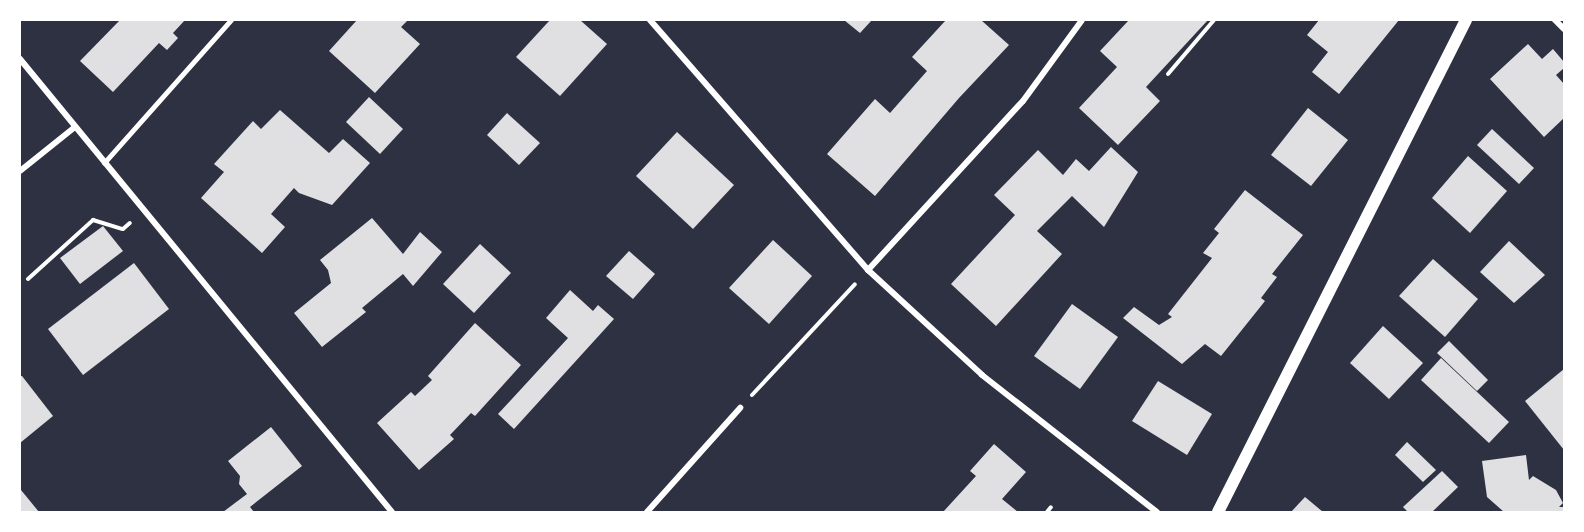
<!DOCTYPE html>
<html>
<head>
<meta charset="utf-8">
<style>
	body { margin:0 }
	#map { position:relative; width:1584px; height:532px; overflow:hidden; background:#2d3142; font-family:"DejaVu Sans",sans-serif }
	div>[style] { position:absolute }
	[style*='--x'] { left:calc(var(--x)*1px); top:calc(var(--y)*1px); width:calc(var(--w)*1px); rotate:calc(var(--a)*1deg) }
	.building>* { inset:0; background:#e0e0e3 }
	.path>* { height:4px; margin:-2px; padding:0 2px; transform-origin:2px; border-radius:2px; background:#fff }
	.service>* { height:4.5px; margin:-2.25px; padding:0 2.25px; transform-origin:2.25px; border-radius:2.25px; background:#fff }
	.minor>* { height:6px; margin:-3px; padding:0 3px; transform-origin:3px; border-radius:3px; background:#fff }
	.secondary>* { height:12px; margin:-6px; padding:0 6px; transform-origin:6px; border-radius:6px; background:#fff }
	span { translate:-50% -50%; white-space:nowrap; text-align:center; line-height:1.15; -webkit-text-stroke:6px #fff; paint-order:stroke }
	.frame { position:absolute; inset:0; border:21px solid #fff; pointer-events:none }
</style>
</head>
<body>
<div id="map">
	<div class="building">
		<div style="clip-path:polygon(120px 20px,185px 20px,173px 33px,178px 38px,167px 50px,159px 43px,113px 92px,80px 61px)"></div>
		<div style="clip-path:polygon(357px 20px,408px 20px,401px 27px,420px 44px,375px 93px,329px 51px)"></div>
		<div style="clip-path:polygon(550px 20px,580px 20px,607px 44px,560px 96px,516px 57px)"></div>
		<div style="clip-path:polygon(844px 20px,872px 20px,860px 33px)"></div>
		<div style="clip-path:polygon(946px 20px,981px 20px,1009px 45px,959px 98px,875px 196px,827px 154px,875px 99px,890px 113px,927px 71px,912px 57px)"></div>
		<div style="clip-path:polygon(1129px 20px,1208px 20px,1146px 87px,1160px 101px,1118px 145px,1079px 108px,1117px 67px,1100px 51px)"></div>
		<div style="clip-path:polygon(1319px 20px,1399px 20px,1339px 94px,1312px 72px,1328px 52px,1307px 35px)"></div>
		<div style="clip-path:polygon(1528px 44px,1542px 59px,1553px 49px,1564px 62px,1564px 68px,1556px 75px,1564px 84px,1564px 118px,1544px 137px,1490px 79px)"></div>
		<div style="clip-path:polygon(369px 97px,403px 129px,380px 154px,346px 122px)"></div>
		<div style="clip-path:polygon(1308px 108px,1348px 140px,1311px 186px,1271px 155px)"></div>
		<div style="clip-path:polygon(280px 110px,329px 153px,343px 139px,370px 163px,332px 205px,299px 193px,294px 188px,271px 214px,285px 227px,262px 253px,201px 198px,224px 172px,214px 164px,253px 121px,261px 129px)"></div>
		<div style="clip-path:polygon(507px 113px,540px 143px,519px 165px,487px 135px)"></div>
		<div style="clip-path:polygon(1492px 129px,1534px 168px,1519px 184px,1477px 145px)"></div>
		<div style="clip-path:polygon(677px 132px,734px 185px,693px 229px,636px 176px)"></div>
		<div style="clip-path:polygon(1111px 147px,1138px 172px,1104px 227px,1072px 196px,1037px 231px,1062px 254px,996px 326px,951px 284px,1015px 215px,994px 195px,1038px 150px,1063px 175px,1076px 159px,1089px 171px)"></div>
		<div style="clip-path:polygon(1468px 156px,1507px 191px,1470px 233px,1432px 198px)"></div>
		<div style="clip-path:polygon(1245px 190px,1303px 235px,1272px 274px,1277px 277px,1261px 298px,1265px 301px,1221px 356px,1205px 344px,1182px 364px,1123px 318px,1134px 307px,1159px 325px,1172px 317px,1168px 314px,1212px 258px,1203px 253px,1219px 233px,1214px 229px)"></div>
		<div style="clip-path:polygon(372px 218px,403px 254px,420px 232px,442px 252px,413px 286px,403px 274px,362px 308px,366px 312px,322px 347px,294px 313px,331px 283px,328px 270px,320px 260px)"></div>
		<div style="clip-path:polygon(103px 226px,123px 251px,80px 284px,60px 258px)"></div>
		<div style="clip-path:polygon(773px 240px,812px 276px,769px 324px,729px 288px)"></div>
		<div style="clip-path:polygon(1509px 241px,1545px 275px,1514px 303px,1480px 272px)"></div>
		<div style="clip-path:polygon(480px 244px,511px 273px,474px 313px,443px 284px)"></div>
		<div style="clip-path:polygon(629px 251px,655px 274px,633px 299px,606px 276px)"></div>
		<div style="clip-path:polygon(1433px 259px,1478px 299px,1445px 337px,1399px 296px)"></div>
		<div style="clip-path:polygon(134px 263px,169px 309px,83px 375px,48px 329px)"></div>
		<div style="clip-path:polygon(570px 290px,593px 311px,598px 305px,614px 319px,514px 429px,498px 414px,568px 338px,546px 318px)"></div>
		<div style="clip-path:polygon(1072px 304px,1118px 337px,1080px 389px,1034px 356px)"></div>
		<div style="clip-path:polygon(475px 323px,521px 365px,475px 416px,471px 413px,450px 435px,454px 439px,419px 470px,377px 423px,411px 392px,415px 396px,432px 380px,428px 376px)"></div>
		<div style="clip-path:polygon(1383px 326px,1423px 363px,1389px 399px,1350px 363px)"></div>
		<div style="clip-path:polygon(1449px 341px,1488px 380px,1477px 391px,1437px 353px)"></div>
		<div style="clip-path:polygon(1441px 358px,1509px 422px,1489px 443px,1421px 380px)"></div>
		<div style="clip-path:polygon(1564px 369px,1564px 450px,1525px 401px)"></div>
		<div style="clip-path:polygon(20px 376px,22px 376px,53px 416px,20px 443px)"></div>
		<div style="clip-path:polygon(1158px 381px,1212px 414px,1187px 455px,1132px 421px)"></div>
		<div style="clip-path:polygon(271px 427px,302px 466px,250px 507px,254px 512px,223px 512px,247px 494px,239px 484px,240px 476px,228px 461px)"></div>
		<div style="clip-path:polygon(1407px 442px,1436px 470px,1423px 482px,1395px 455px)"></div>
		<div style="clip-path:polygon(994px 444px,1026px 472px,1002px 499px,1018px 512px,943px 512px,976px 476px,970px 471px)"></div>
		<div style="clip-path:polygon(1526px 455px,1529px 480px,1533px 476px,1556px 490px,1563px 503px,1559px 507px,1564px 507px,1564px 512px,1504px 512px,1487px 497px,1482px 461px)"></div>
		<div style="clip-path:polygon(1442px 471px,1458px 487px,1432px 512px,1408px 512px,1403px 507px)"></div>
		<div style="clip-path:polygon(21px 490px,39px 512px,20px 512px)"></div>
		<div style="clip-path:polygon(1305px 497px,1323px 512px,1291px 512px)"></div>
	</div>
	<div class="path">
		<div style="--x:1168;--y:74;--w:71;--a:-49.6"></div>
		<div style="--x:28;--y:279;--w:88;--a:-42.2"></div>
		<div style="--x:93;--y:220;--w:31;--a:17"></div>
		<div style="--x:123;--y:229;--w:9;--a:-41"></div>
		<div style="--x:752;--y:395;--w:151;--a:-47.1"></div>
		<div style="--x:1047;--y:512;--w:6;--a:-51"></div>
	</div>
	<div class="service">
		<div style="--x:104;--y:163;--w:191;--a:-48.4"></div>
	</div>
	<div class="minor">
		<div style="--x:650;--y:20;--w:332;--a:48.9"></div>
		<div style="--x:868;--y:270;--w:155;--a:42.6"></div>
		<div style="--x:982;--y:375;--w:222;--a:38.1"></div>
		<div style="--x:1555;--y:20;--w:13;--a:45"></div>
		<div style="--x:20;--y:59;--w:586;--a:50.61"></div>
		<div style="--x:20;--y:171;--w:70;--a:-38.7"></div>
		<div style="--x:868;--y:270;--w:229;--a:-47.5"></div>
		<div style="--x:1023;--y:101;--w:100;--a:-53.9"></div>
		<div style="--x:647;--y:512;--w:140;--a:-48.2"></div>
	</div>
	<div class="secondary">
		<div style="--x:1218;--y:512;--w:551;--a:-63.25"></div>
	</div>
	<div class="frame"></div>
</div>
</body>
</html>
